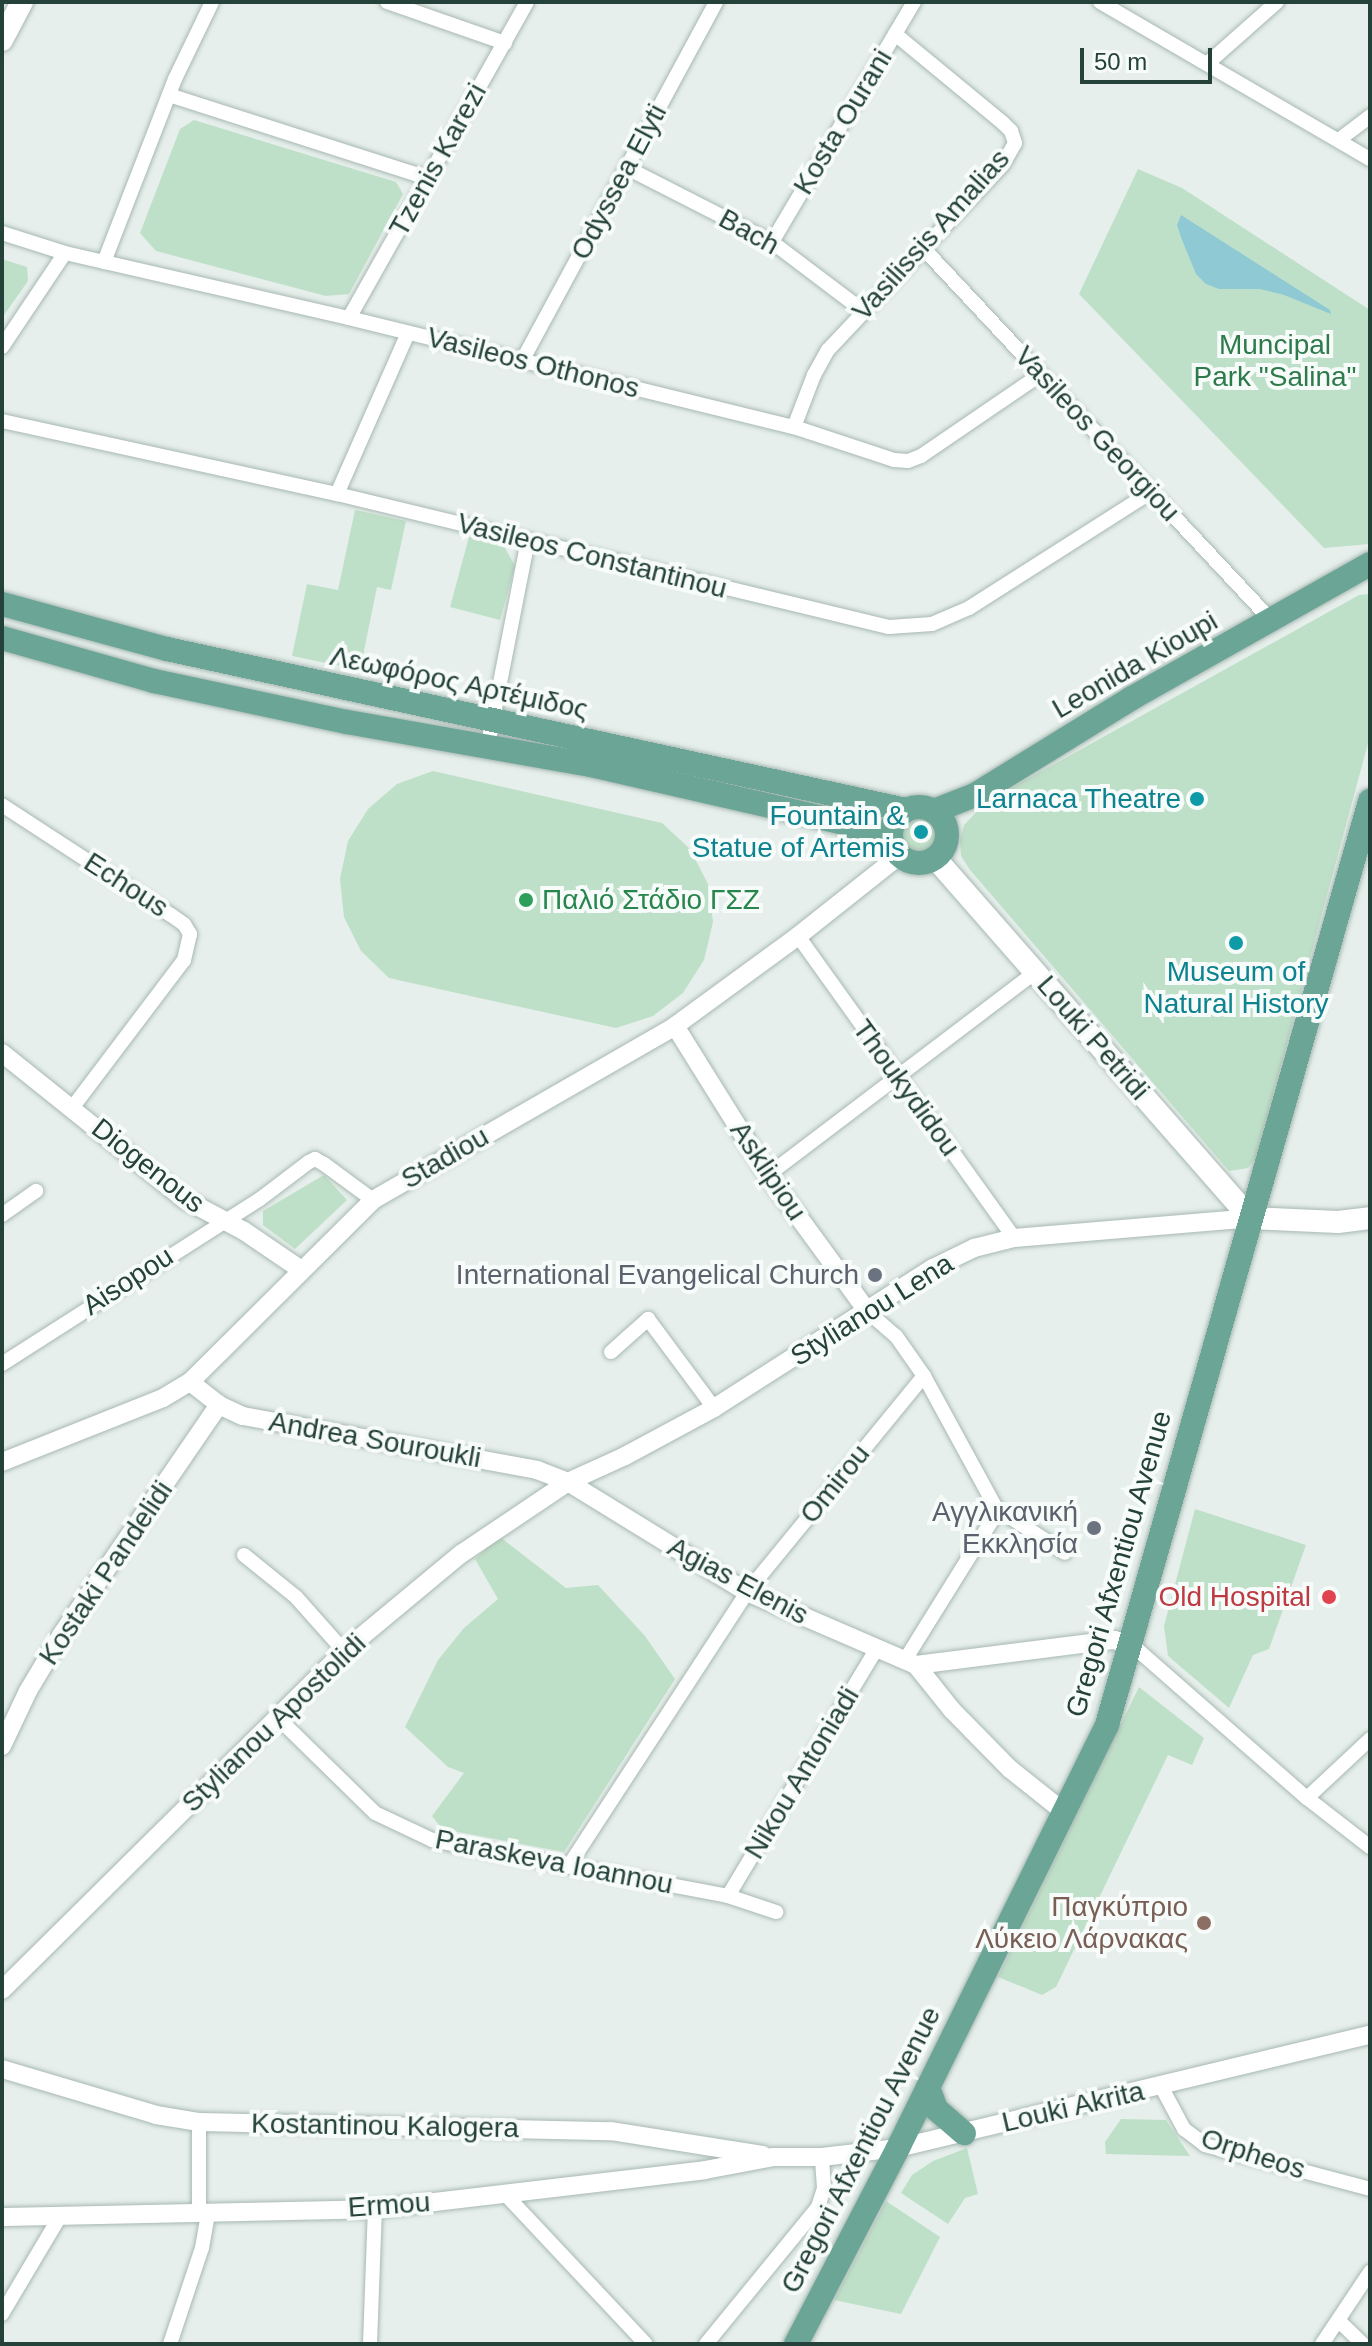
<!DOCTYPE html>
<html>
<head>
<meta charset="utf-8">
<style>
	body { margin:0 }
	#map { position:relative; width:1372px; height:2346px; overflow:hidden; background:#e6efeb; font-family:Arial,sans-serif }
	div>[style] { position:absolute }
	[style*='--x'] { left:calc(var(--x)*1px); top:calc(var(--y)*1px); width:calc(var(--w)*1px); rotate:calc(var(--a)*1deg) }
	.green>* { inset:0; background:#bfe0c8 }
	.round { border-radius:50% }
	.water>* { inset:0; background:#8ec9d4 }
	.roads { filter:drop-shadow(0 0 2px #a8b8b2) drop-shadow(0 0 2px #a8b8b2) }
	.minor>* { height:14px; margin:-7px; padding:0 7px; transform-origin:7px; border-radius:7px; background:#fff }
	.tertiary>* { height:18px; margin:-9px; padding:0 9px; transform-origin:9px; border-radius:9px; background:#fff }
	.secondary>* { height:22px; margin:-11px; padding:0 11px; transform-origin:11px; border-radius:11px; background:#fff }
	.primary>* { height:24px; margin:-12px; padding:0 12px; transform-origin:12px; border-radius:12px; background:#6aa596 }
	.primary>.ring { margin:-12px; padding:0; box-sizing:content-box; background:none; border:24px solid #6aa596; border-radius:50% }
	.dots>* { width:22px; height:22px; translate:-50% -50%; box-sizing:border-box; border:4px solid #f7fbf9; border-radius:50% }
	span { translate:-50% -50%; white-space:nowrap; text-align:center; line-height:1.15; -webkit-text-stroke:8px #f7fbf9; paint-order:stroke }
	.street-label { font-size:28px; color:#24423a }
	.park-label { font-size:28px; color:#2d7a4b }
	.culture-label { font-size:28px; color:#0d838f }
	.right { translate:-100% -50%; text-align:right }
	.leisure-label { font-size:28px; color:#27864d }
	.left { translate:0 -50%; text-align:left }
	.worship-label { font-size:28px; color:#5b616d }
	.health-label { font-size:28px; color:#be3a42 }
	.education-label { font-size:28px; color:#785e54 }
	.frame { position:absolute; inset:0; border:4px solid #24423a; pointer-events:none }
	.scale { position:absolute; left:1080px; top:48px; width:132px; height:36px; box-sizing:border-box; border:4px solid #24423a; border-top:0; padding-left:10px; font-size:24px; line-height:28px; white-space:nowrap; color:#24423a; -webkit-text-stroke:6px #f7fbf9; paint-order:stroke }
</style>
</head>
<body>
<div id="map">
	<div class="green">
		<div style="clip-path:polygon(194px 120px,396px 182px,403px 194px,349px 294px,326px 296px,156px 251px,140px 233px,180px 129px)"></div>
		<div style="clip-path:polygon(1138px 169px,1182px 188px,1370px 310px,1370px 544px,1324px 548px,1079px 294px)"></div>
		<div style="clip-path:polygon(2px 259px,27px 267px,28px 281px,2px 318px)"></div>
		<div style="clip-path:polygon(355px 510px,406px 521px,391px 590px,377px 587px,360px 670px,292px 656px,307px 584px,338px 590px)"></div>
		<div style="clip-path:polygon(469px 537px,504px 546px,515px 566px,500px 620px,450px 607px)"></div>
		<div style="clip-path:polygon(1370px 594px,1370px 736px,1256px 1158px,1248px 1168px,1229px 1171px,970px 870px,961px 856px,960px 840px,964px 825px,986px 802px,1359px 595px)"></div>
		<div style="clip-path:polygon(433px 771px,662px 823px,690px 849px,708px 884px,713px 922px,704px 960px,683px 993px,653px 1016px,616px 1028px,389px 978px,361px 951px,344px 917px,340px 879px,348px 841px,368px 809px,397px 784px)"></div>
		<div class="round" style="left:900px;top:811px;width:42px;height:42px"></div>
		<div style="clip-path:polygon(324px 1175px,347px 1200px,295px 1249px,263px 1225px,263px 1211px)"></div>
		<div style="clip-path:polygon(1195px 1509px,1306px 1545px,1269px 1649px,1253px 1655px,1229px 1708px,1168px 1656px,1164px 1626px)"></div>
		<div style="clip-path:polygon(500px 1537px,566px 1588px,598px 1585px,645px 1636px,675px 1679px,564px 1852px,442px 1829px,432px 1816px,464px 1773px,448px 1767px,405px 1727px,438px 1660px,464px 1628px,498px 1599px,475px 1559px)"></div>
		<div style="clip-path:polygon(1139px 1687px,1204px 1738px,1192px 1765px,1168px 1755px,1056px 1987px,1042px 1995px,998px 1977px)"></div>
		<div style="clip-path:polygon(1121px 2119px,1166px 2120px,1190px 2156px,1106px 2154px,1105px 2142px)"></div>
		<div style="clip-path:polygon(967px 2148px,978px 2194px,965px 2198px,948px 2224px,901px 2193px,912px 2175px,933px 2161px)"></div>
		<div style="clip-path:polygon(886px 2201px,940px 2237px,901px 2314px,834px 2300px)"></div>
	</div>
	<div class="water">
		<div style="clip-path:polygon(1181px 215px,1330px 310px,1331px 314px,1284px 295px,1260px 289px,1219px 289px,1206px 284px,1196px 274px,1182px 240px,1177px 225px)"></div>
	</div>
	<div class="roads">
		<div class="minor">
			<div style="--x:387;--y:2;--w:125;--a:19.2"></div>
			<div style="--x:1100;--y:2;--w:312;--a:30.2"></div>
			<div style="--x:1208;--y:63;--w:92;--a:-41.5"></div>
			<div style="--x:169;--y:95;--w:272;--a:17.8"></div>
			<div style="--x:1340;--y:139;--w:38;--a:-37"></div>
			<div style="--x:627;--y:168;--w:163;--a:27"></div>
			<div style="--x:772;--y:242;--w:113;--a:37.1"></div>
			<div style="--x:2;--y:233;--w:66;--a:17.6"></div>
			<div style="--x:65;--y:253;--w:291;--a:12.9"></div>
			<div style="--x:349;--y:318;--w:458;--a:13.8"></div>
			<div style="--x:794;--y:427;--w:105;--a:18.3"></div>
			<div style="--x:894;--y:460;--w:14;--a:4"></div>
			<div style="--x:908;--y:461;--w:14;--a:-21"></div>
			<div style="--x:921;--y:456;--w:145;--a:-34.3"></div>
			<div style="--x:772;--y:242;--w:279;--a:-59.4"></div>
			<div style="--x:923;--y:248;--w:509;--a:46.91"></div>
			<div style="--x:104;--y:262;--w:196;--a:-68.8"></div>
			<div style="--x:175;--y:79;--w:85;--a:-64.3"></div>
			<div style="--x:349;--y:318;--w:363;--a:-60.6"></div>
			<div style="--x:2;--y:347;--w:113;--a:-56.2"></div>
			<div style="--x:522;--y:361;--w:408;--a:-61.6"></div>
			<div style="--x:2;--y:421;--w:343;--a:12.3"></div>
			<div style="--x:337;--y:494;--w:568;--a:13.55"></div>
			<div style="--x:889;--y:627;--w:43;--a:-4"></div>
			<div style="--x:932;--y:624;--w:40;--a:-23.4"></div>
			<div style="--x:969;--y:608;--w:216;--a:-32.5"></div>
			<div style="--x:794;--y:427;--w:56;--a:-69"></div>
			<div style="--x:814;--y:375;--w:29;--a:-61"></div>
			<div style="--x:828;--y:350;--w:255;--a:-46.7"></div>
			<div style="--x:1003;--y:164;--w:24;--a:-60"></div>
			<div style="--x:1015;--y:143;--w:13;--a:-108"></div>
			<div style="--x:1011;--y:131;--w:11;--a:-135"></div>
			<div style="--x:1003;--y:123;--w:140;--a:-140.5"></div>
			<div style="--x:337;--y:494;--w:176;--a:-66.2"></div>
			<div style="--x:488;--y:744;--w:207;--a:-78.9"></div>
			<div style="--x:2;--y:805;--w:202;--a:33.1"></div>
			<div style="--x:171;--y:915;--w:16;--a:35"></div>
			<div style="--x:184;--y:924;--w:12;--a:59"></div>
			<div style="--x:190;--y:934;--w:27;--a:103"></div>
			<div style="--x:184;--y:960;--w:184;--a:127.1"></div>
			<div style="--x:798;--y:936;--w:371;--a:54.4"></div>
			<div style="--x:768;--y:1175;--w:335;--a:-37.2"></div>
			<div style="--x:2;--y:1215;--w:42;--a:-35.2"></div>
			<div style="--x:868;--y:1312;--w:37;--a:41"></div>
			<div style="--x:896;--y:1336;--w:49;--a:55"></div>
			<div style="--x:924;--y:1376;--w:150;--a:61.4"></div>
			<div style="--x:996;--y:1508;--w:9;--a:103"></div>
			<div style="--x:994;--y:1517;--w:168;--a:121.9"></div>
			<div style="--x:611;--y:1352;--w:50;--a:-41.7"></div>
			<div style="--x:648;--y:1319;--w:111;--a:53.4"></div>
			<div style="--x:2;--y:1364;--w:306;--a:-32.6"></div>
			<div style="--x:260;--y:1199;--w:61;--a:-37.1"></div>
			<div style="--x:309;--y:1162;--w:7;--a:-27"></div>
			<div style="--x:315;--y:1159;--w:10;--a:29"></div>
			<div style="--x:324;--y:1164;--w:61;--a:36.3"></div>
			<div style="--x:996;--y:1508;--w:82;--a:33.1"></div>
			<div style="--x:244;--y:1555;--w:67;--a:38.9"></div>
			<div style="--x:296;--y:1597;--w:72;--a:48.4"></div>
			<div style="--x:1132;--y:1645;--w:232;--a:41.2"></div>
			<div style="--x:1307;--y:1798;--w:80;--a:37.9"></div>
			<div style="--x:277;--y:1717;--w:137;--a:44.4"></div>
			<div style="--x:375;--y:1813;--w:63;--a:25.3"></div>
			<div style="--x:432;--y:1840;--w:301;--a:10.7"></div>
			<div style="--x:728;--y:1896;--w:51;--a:18.4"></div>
			<div style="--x:1307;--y:1798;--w:86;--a:-43.1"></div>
			<div style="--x:568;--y:1867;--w:328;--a:-56.9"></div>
			<div style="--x:747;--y:1592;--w:279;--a:-50.7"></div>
			<div style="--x:728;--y:1896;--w:287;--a:-59"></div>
			<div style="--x:1161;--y:2086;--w:49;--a:61.9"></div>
			<div style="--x:1184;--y:2129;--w:26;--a:37"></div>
			<div style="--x:1205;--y:2145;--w:171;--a:14.9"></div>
			<div style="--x:506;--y:2195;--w:204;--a:46.8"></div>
			<div style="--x:199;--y:2213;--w:91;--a:-90"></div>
			<div style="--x:2;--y:2314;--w:112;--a:-59.3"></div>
			<div style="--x:1339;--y:2321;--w:33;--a:44"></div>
			<div style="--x:170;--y:2344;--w:101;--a:-71.6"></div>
			<div style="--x:202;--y:2248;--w:36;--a:-80"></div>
			<div style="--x:370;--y:2344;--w:135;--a:-87.9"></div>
			<div style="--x:706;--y:2344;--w:177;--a:-50.7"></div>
			<div style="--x:818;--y:2207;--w:20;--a:-72"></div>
			<div style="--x:824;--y:2188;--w:31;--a:-94"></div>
			<div style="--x:1322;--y:2344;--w:87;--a:-56.3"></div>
		</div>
		<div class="tertiary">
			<div style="--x:675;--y:1026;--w:176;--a:58"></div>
			<div style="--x:768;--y:1175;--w:170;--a:53.9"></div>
			<div style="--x:2;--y:1053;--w:233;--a:38.7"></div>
			<div style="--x:184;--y:1199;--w:68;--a:28.1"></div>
			<div style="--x:244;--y:1231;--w:68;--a:34.2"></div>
			<div style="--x:190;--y:1382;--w:37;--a:38"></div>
			<div style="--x:219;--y:1405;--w:26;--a:25"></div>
			<div style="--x:243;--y:1416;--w:299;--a:10.4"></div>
			<div style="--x:537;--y:1470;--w:33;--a:21"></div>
			<div style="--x:568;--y:1482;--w:210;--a:31.6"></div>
			<div style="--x:747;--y:1592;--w:184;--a:23.4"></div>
			<div style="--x:916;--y:1665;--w:58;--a:51.3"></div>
			<div style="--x:952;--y:1710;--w:83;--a:45.5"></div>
			<div style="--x:1010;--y:1769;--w:69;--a:38.5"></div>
			<div style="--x:2;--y:1462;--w:173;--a:-21.7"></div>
			<div style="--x:163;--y:1398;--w:31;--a:-31"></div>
			<div style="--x:190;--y:1382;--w:258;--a:-44.8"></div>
			<div style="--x:373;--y:1200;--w:349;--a:-29.9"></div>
			<div style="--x:675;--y:1026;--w:152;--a:-36.2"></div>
			<div style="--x:798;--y:936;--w:129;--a:-38.4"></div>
			<div style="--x:916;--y:1665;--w:200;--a:-7.2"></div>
			<div style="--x:1114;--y:1640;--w:19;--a:16"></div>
			<div style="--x:2;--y:1746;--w:61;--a:-64.7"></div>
			<div style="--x:28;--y:1691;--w:66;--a:-59.2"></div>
			<div style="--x:62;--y:1634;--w:278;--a:-55.6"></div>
			<div style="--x:2;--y:1990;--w:482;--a:-44.7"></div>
			<div style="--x:344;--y:1651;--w:152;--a:-39.7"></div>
			<div style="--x:461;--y:1554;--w:129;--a:-33.9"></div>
			<div style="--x:568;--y:1482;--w:63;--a:-24.5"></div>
			<div style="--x:625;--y:1456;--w:101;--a:-28.3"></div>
			<div style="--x:714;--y:1408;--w:260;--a:-32.6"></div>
			<div style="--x:933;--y:1268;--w:46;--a:-26"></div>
			<div style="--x:974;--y:1248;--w:41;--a:-14"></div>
			<div style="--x:1014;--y:1238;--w:237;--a:-4.8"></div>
			<div style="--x:2;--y:2069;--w:161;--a:16.6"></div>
			<div style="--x:156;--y:2115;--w:44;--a:9.2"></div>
			<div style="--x:199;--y:2122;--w:412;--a:1.3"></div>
			<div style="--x:611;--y:2131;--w:154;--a:9"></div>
			<div style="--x:2;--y:2217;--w:373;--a:-1.2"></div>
			<div style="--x:375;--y:2209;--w:332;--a:-6.7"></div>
			<div style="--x:705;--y:2170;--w:69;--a:-10.8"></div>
			<div style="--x:773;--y:2157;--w:49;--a:0"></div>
			<div style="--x:822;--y:2157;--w:77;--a:-6.8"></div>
			<div style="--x:898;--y:2148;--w:485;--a:-13.5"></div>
		</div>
		<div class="secondary">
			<div style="--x:2;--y:40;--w:43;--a:-62.2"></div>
			<div style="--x:936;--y:859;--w:477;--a:48.8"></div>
			<div style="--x:1250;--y:1218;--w:88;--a:2.6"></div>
			<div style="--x:1338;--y:1222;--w:32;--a:-7"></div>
		</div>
		<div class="primary">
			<div style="--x:2;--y:604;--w:171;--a:15.3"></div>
			<div style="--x:167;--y:649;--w:756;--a:12.29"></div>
			<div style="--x:2;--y:638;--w:158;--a:15.8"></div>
			<div style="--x:154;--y:681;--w:197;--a:12"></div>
			<div style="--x:347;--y:722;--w:248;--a:10"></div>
			<div style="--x:591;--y:765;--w:260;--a:12.9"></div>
			<div style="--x:844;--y:823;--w:52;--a:23.6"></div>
			<div class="ring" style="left:891px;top:807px;width:32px;height:32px"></div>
			<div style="--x:934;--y:811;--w:44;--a:-21.3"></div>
			<div style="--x:975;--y:795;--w:185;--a:-31.7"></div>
			<div style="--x:1132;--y:698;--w:273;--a:-29.4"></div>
			<div style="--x:928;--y:2087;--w:23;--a:70"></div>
			<div style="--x:936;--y:2109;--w:37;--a:41"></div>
			<div style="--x:796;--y:2344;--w:221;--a:-62.5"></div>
			<div style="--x:898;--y:2148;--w:472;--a:-63.7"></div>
			<div style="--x:1107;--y:1725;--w:961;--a:-74.11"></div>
		</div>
	</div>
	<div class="dots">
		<div style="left:1197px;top:799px;background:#0f9aa8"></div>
		<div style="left:921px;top:832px;background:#0f9aa8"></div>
		<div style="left:526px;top:900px;background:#2e9e5b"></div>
		<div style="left:1236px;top:943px;background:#0f9aa8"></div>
		<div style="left:875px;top:1275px;background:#6b7280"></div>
		<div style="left:1094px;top:1528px;background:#6b7280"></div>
		<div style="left:1329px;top:1597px;background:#e0444e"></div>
		<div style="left:1204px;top:1923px;background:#8d6e63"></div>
	</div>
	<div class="street-label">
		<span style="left:843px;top:122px;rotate:-59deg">Kosta Ourani</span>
		<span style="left:438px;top:160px;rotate:-61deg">Tzenis Karezi</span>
		<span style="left:619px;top:182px;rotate:-62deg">Odyssea Elyti</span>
		<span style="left:749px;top:232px;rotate:29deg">Bach</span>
		<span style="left:931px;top:235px;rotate:-48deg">Vasilissis Amalias</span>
		<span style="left:533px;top:363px;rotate:14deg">Vasileos Othonos</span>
		<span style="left:1097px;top:434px;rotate:47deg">Vasileos Georgiou</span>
		<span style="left:592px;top:556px;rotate:14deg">Vasileos Constantinou</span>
		<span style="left:1135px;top:665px;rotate:-30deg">Leonida Kioupi</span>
		<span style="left:459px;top:683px;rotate:12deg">Λεωφόρος Αρτέμιδος</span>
		<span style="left:126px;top:885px;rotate:33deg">Echous</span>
		<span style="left:1093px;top:1038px;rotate:49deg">Louki Petridi</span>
		<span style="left:906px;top:1088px;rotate:54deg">Thoukydidou</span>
		<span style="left:445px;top:1158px;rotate:-30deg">Stadiou</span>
		<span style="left:148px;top:1166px;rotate:38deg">Diogenous</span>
		<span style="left:768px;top:1171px;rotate:56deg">Asklipiou</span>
		<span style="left:128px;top:1281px;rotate:-33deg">Aisopou</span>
		<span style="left:872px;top:1310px;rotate:-32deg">Stylianou Lena</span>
		<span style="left:375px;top:1440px;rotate:10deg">Andrea Souroukli</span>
		<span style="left:835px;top:1484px;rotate:-51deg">Omirou</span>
		<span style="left:1119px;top:1564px;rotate:-74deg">Gregori Afxentiou Avenue</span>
		<span style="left:106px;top:1573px;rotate:-56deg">Kostaki Pandelidi</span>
		<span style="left:738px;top:1581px;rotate:28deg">Agias Elenis</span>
		<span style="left:274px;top:1723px;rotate:-44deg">Stylianou Apostolidi</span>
		<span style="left:802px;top:1773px;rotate:-59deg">Nikou Antoniadi</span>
		<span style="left:554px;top:1862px;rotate:11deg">Paraskeva Ioannou</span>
		<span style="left:1073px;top:2107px;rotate:-13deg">Louki Akrita</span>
		<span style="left:385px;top:2126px;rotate:1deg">Kostantinou Kalogera</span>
		<span style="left:861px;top:2150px;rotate:-63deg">Gregori Afxentiou Avenue</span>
		<span style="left:1253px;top:2154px;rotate:18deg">Orpheos</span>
		<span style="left:389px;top:2205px;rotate:-4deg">Ermou</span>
	</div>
	<div class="park-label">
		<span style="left:1275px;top:361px">Muncipal<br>Park "Salina"</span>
	</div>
	<div class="culture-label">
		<span class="right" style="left:1181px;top:799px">Larnaca Theatre</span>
		<span class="right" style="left:905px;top:832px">Fountain &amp;<br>Statue of Artemis</span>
		<span style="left:1236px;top:988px">Museum of<br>Natural History</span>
	</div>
	<div class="leisure-label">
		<span class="left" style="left:542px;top:900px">Παλιό Στάδιο ΓΣΖ</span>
	</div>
	<div class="worship-label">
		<span class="right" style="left:859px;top:1275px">International Evangelical Church</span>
		<span class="right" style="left:1078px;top:1528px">Αγγλικανική<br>Εκκλησία</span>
	</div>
	<div class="health-label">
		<span class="right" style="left:1311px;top:1597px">Old Hospital</span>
	</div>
	<div class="education-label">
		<span class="right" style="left:1188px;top:1923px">Παγκύπριο<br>Λύκειο Λάρνακας</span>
	</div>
	<div class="frame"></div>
	<div class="scale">50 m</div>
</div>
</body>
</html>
